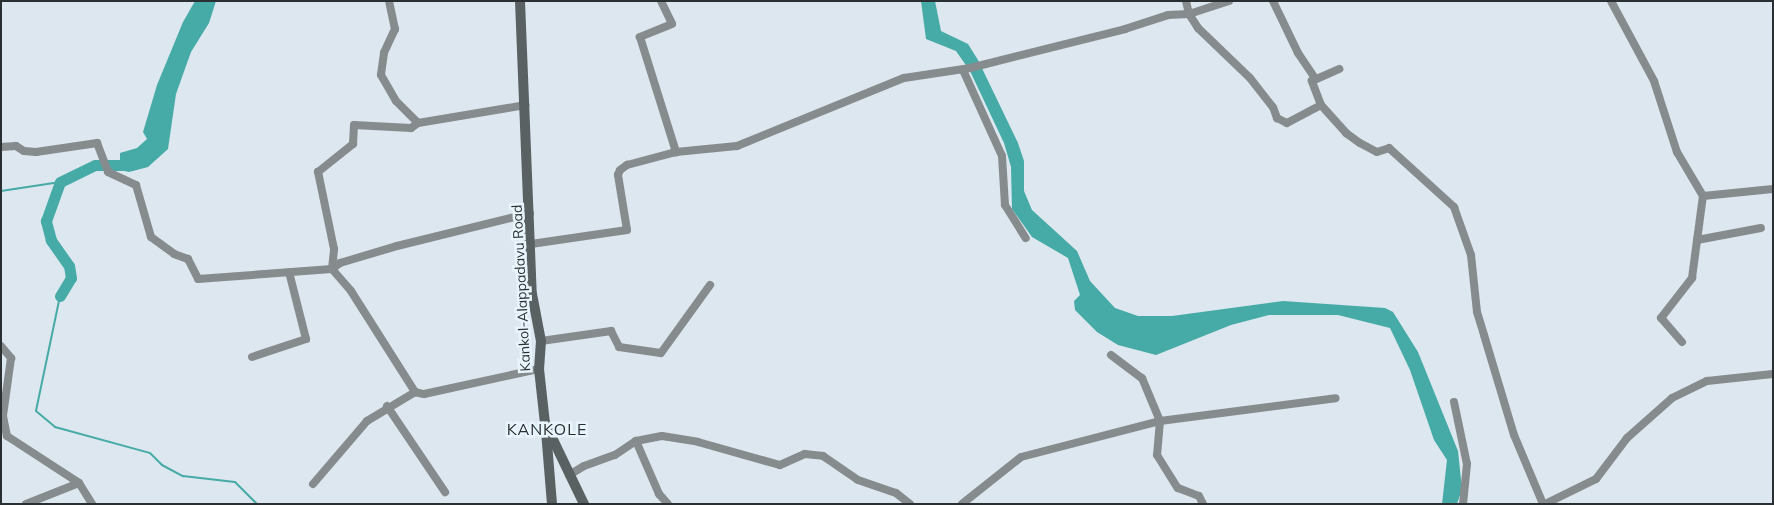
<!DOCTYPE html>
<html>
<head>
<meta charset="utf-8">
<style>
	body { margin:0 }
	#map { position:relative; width:1774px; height:505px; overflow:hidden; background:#dce7ef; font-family:Mulish,sans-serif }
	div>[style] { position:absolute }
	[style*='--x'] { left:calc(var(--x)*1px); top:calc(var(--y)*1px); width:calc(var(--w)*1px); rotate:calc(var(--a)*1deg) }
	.water>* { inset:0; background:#46aba6 }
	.stream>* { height:2px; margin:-1px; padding:0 1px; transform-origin:1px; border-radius:1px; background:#46aba6 }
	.river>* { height:11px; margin:-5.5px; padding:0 5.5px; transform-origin:5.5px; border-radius:5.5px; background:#46aba6 }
	.minor>* { height:8px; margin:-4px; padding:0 4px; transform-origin:4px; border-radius:4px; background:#868c8d }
	.secondary>* { height:10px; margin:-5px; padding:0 5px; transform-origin:5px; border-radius:5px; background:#596163 }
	span { translate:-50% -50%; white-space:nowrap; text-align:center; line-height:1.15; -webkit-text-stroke:5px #e9f5fd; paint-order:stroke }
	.street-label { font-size:14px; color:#2a2f32 }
	.quarter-label { font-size:16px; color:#2a2f32; letter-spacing:1px }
	.frame { position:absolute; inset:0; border:2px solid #2a2f32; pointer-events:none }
</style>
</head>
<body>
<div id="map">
	<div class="water">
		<div style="clip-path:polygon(195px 1px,216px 1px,209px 23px,191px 52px,176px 94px,168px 149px,148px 167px,129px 172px,120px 170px,120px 153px,137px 148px,147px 139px,143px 132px,157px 85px,183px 22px)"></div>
		<div style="clip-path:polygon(921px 1px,935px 1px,941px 31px,968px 44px,978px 60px,1018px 143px,1024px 161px,1024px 191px,1032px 210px,1077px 251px,1090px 281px,1115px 308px,1138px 316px,1172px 316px,1283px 301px,1385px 308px,1393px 312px,1418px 352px,1458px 451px,1462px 489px,1457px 504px,1442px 504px,1447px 460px,1434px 440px,1410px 370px,1390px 328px,1338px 315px,1269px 315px,1231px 325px,1156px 355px,1118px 345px,1097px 332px,1075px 310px,1074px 301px,1080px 295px,1068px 258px,1032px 237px,1012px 209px,1011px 167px,1004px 143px,970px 71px,956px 51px,926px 39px)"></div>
	</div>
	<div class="stream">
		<div style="--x:1;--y:191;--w:60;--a:-8.7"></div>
		<div style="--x:60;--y:296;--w:117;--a:101.8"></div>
		<div style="--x:36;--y:411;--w:25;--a:40"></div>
		<div style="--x:55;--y:427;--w:98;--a:15.3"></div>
		<div style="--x:150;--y:453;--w:17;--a:45"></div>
		<div style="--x:162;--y:465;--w:24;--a:28"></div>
		<div style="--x:183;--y:476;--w:52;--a:6.6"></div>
		<div style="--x:235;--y:482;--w:31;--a:45"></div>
	</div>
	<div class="river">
		<div style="--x:60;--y:296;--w:21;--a:-59"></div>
		<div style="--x:71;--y:278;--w:12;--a:-99"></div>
		<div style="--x:69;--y:266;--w:32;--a:-125"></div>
		<div style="--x:51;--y:240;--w:20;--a:-105"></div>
		<div style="--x:46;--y:221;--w:41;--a:-70.3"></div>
		<div style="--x:60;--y:182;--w:39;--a:-26"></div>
		<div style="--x:95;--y:165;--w:36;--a:0"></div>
	</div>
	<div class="minor">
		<div style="--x:389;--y:1;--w:29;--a:78"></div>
		<div style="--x:395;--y:29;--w:26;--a:115"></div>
		<div style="--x:384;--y:53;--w:22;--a:98"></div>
		<div style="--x:381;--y:75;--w:30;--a:60"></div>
		<div style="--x:396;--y:101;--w:31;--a:45"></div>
		<div style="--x:418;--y:123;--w:109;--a:-9.5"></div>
		<div style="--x:661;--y:1;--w:25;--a:64"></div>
		<div style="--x:672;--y:24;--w:35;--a:158"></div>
		<div style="--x:640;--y:37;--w:121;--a:72.6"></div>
		<div style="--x:1229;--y:1;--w:42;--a:162"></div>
		<div style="--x:1189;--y:14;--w:17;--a:57"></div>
		<div style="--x:1198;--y:28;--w:72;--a:43.9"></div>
		<div style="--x:1250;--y:78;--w:37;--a:52"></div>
		<div style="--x:1273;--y:107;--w:12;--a:70"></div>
		<div style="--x:1277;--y:118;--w:11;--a:27"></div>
		<div style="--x:1287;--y:123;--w:38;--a:-28"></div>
		<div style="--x:1321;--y:105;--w:38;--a:48"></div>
		<div style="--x:1346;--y:133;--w:17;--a:36"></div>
		<div style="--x:1360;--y:143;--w:19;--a:28"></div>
		<div style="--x:1377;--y:152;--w:13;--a:-18"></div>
		<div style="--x:1389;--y:148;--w:88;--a:42.2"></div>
		<div style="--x:1454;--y:207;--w:51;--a:70.5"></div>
		<div style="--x:1471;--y:255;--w:57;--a:84"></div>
		<div style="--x:1477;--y:312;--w:24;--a:73"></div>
		<div style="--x:1484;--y:335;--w:104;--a:73.3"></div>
		<div style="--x:1514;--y:435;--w:75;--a:67.2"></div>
		<div style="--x:1273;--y:1;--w:58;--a:64.3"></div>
		<div style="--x:1298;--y:53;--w:30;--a:56"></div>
		<div style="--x:1611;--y:1;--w:91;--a:61.7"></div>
		<div style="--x:1654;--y:81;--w:75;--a:72.1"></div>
		<div style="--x:1677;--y:152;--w:51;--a:59.4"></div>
		<div style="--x:963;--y:70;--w:94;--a:65.6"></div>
		<div style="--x:1002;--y:156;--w:49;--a:86.5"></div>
		<div style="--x:1005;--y:205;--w:39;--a:58"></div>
		<div style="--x:1321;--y:105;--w:26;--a:-111"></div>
		<div style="--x:1312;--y:81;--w:30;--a:-24"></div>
		<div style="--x:1;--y:147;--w:15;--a:-4"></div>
		<div style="--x:16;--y:146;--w:9;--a:32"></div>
		<div style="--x:24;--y:151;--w:12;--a:5"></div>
		<div style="--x:36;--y:152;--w:62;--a:-8.4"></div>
		<div style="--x:97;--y:143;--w:31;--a:69"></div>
		<div style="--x:108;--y:172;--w:31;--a:25"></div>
		<div style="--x:136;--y:185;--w:54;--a:73.9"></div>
		<div style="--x:151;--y:237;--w:29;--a:36"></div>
		<div style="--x:174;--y:254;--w:15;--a:20"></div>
		<div style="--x:188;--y:259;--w:22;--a:63"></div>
		<div style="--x:198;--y:279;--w:134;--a:-4.3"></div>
		<div style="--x:332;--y:269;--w:29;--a:49"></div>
		<div style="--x:351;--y:291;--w:120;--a:57.6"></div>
		<div style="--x:415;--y:392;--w:9;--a:13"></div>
		<div style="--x:424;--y:394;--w:118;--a:-12.3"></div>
		<div style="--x:1697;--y:240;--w:65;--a:-10.6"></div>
		<div style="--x:531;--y:244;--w:97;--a:-8.3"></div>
		<div style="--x:627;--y:230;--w:56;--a:-99.3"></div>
		<div style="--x:618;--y:175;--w:5;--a:-68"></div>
		<div style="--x:620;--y:170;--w:9;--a:-36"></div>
		<div style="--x:627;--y:165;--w:51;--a:-14.9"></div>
		<div style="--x:676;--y:152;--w:61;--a:-5.6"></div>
		<div style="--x:737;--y:146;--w:180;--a:-22.2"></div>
		<div style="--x:904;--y:78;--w:67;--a:-8.6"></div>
		<div style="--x:970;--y:68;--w:160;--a:-14.1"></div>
		<div style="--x:1125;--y:29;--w:45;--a:-18"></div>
		<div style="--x:1168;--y:15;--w:21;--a:-3"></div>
		<div style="--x:1189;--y:14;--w:13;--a:-103"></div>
		<div style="--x:332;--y:269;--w:20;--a:-84"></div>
		<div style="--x:334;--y:249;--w:79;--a:-101.7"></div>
		<div style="--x:318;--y:172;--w:45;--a:-38.7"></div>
		<div style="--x:353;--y:144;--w:19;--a:-87"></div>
		<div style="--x:354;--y:125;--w:57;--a:3"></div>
		<div style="--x:411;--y:128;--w:9;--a:-36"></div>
		<div style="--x:332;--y:269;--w:10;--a:-37"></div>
		<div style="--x:340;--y:263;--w:59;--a:-16.6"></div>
		<div style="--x:397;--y:246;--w:137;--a:-13.9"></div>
		<div style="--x:541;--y:341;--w:71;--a:-8.1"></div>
		<div style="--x:611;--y:331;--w:18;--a:63"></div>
		<div style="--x:619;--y:347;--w:42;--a:8.1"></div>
		<div style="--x:661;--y:353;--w:84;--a:-54.2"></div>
		<div style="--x:1682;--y:342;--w:32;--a:-131"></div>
		<div style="--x:1661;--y:318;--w:51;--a:-52.2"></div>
		<div style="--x:1692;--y:278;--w:83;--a:-82.4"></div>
		<div style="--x:1703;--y:196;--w:70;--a:-5.7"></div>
		<div style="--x:1;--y:346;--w:16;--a:50"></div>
		<div style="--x:11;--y:358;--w:59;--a:97.9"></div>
		<div style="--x:3;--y:416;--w:20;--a:79"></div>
		<div style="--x:7;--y:436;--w:86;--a:33.1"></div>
		<div style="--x:79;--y:483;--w:25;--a:58"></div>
		<div style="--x:1111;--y:355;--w:39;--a:37"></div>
		<div style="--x:1142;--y:378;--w:47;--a:67.3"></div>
		<div style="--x:1160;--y:421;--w:34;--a:95"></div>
		<div style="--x:1157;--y:455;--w:39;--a:58"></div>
		<div style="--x:1178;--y:488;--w:22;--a:21"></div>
		<div style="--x:1199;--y:496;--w:9;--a:63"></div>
		<div style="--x:252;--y:357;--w:57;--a:-18.4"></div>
		<div style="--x:306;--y:339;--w:69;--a:-104.2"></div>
		<div style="--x:1454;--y:402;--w:63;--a:78.2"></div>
		<div style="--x:1467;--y:464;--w:40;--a:95.7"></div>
		<div style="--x:387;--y:406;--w:104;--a:56"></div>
		<div style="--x:636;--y:441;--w:58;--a:66.5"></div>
		<div style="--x:659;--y:494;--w:13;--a:48"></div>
		<div style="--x:569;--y:475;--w:17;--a:-31"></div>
		<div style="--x:584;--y:466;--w:33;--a:-20"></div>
		<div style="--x:615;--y:455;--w:25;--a:-34"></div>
		<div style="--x:636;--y:441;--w:26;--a:-11"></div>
		<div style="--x:662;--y:436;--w:36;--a:9"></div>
		<div style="--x:698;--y:442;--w:85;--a:15.7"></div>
		<div style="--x:780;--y:465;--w:27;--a:-24"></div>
		<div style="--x:805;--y:454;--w:18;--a:6"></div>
		<div style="--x:823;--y:456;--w:42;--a:34.4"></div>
		<div style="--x:858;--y:480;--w:40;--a:18.9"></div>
		<div style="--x:896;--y:493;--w:18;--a:38"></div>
		<div style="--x:313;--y:484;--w:83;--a:-49.4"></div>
		<div style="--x:367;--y:421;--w:56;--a:-31.1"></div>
		<div style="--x:26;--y:504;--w:57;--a:-21.6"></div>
		<div style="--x:962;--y:504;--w:75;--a:-38.5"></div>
		<div style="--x:1021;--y:457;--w:144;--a:-14.5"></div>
		<div style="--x:1160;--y:421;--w:177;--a:-7.4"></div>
		<div style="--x:1545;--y:504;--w:57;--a:-26.1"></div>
		<div style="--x:1596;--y:479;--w:51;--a:-52.9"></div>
		<div style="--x:1627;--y:438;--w:60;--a:-41.6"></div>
		<div style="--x:1672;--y:398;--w:39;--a:-26"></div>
		<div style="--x:1707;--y:381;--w:66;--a:-6.1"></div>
	</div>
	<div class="secondary">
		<div style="--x:520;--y:1;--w:293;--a:87.7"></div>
		<div style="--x:532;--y:294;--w:48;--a:79.2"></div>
		<div style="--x:541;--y:341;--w:28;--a:94"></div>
		<div style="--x:539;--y:369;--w:54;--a:83.7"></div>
		<div style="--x:545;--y:423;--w:90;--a:64.3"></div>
		<div style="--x:546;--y:431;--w:73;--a:85.3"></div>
	</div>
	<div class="street-label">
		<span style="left:521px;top:288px;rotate:-93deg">Kankol-Alappadavu Road</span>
	</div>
	<div class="quarter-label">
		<span style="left:547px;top:429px">KANKOLE</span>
	</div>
	<div class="frame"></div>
</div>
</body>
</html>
